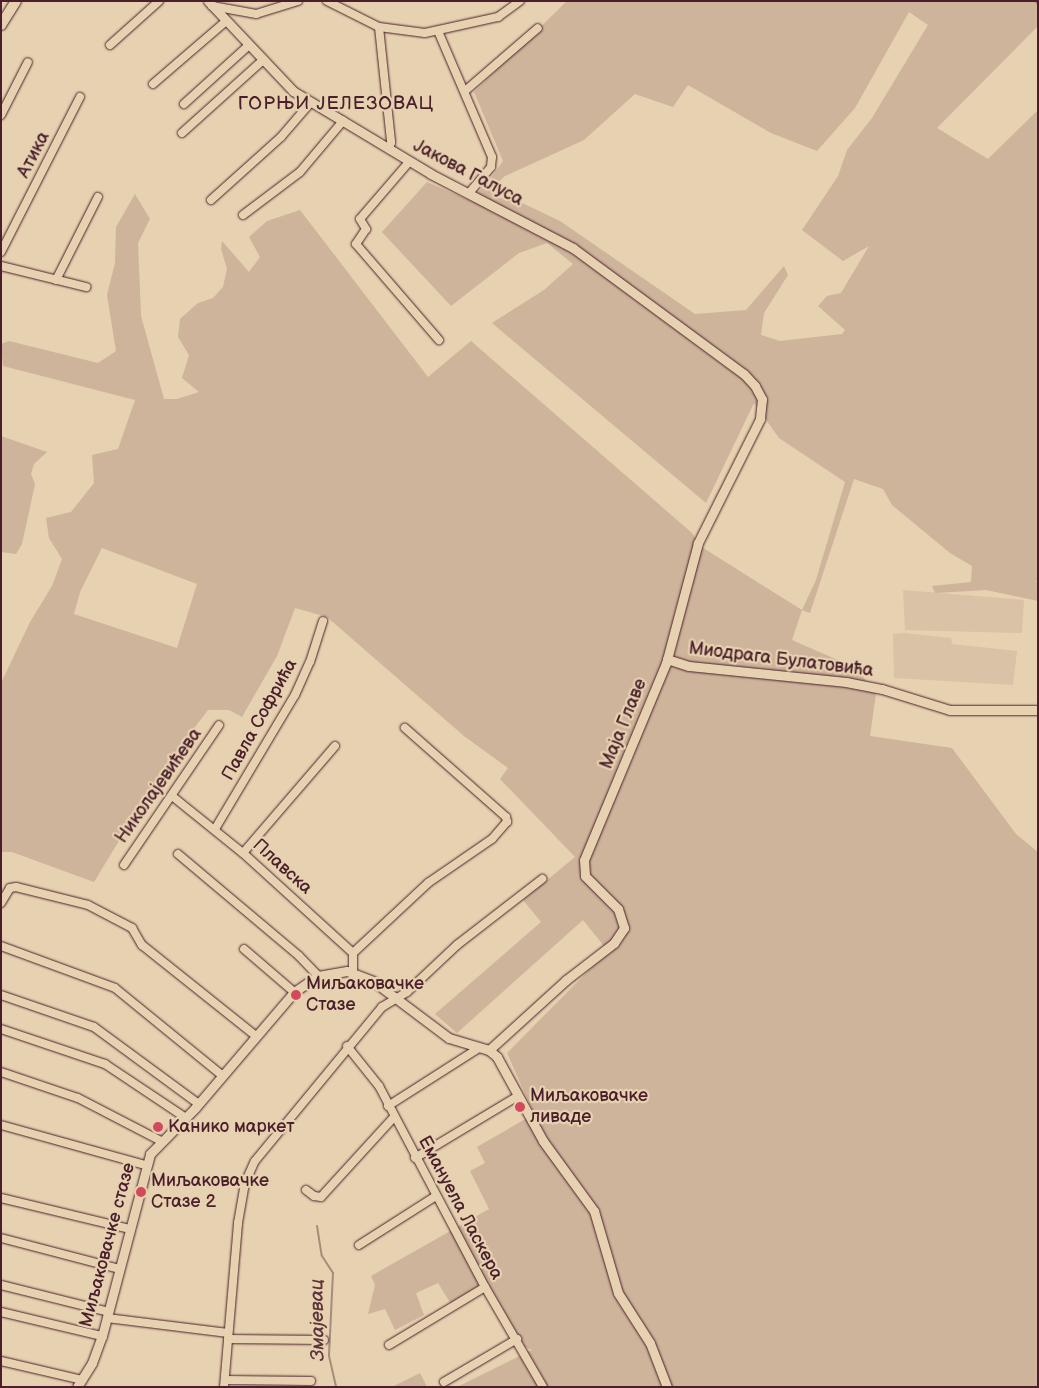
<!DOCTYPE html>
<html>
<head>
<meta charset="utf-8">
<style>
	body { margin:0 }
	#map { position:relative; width:1039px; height:1388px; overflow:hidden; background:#e6d1b0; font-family:"Balsamiq Sans",sans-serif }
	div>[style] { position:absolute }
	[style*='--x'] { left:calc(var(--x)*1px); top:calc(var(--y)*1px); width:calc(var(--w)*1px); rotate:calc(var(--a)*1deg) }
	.built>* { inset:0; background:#d9c2a5 }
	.green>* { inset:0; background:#cdb49a }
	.stream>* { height:2px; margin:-1px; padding:0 1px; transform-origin:1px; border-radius:1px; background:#a88b7b }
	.roads { filter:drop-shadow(0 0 1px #4a1f2b) drop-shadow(0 0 1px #4a1f2b) }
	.minor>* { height:8px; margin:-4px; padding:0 4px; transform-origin:4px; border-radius:4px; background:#e6d1b0 }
	.tertiary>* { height:9px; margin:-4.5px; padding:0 4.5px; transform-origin:4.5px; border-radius:4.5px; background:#e6d1b0 }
	.secondary>* { height:10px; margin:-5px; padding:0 5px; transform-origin:5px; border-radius:5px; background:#e6d1b0 }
	.dots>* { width:14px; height:14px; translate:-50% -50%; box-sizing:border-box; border:2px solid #e6d1b0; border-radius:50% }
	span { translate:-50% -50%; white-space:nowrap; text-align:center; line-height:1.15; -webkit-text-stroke:4.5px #e6d1b0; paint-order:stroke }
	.street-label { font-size:18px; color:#4a1f2b }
	.poi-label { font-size:18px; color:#4a1f2b }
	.left { translate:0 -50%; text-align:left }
	.neighbourhood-label { font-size:19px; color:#4a1f2b; letter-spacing:1px }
	.water-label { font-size:19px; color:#5d353b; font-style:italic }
	.frame { position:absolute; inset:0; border:2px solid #4a1f2b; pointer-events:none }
</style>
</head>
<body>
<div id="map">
	<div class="built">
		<div style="clip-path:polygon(903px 590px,1024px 600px,1022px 633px,905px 630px)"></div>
		<div style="clip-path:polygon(905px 633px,951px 638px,952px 644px,1017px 651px,1013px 685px,894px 678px,893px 634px)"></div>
	</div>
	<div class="green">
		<div style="clip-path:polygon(evenodd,567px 1px,1038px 1px,1038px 26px,937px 128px,988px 159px,1038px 110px,1038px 581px,1034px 581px,1038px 582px,1038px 601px,986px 590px,935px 593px,932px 586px,971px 582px,972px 566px,950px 553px,892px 505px,883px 489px,854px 479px,810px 613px,802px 610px,792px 640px,856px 668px,876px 693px,870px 736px,952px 748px,1016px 834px,1038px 852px,1038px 1387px,457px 1387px,532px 1350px,525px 1347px,488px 1283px,451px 1304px,438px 1283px,416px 1293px,424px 1315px,395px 1330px,385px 1309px,368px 1314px,375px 1285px,371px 1276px,489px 1209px,470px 1171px,485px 1163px,477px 1147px,534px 1114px,507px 1053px,608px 951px,583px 920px,457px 1033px,435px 1014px,541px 922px,523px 900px,575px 857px,500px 779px,508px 768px,464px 736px,327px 617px,295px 608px,277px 656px,242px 717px,229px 710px,208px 710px,162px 770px,94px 882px,12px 852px,1px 852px,1px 683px,30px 622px,52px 586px,62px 559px,49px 538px,46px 518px,71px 512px,94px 483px,92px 455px,118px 449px,135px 400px,3px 366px,1px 344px,9px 341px,98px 363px,116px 351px,107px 295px,115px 263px,116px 227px,135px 194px,150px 219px,138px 243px,141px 316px,164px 399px,177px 399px,199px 392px,182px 378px,189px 355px,178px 337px,180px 319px,198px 303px,213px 298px,223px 287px,227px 269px,221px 249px,222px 241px,249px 272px,260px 257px,249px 237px,267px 221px,300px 210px,428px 377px,471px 341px,692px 533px,700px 546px,802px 610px,816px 580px,845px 482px,779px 438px,754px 403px,706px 503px,492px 323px,544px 290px,573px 264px,547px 243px,519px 253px,451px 306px,382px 232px,427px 182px,471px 201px,491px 178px,503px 161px,474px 92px,567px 1px,909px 12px,928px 25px,872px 118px,847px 150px,838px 176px,802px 230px,843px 261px,869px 246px,841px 293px,827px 296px,818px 306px,845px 330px,842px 334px,780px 341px,761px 335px,764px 313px,788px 275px,784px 266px,746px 310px,695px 314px,560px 221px,520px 202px,494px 197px,492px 188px,505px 176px,584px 140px,635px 94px,673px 107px,688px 85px,771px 133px,817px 151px,855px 108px,909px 12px,567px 1px,102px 548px,197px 584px,177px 648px,74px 614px,80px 592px,102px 548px)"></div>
		<div style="clip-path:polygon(1px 436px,47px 452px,34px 464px,31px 474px,35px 484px,22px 544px,16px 554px,1px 552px)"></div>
		<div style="clip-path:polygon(420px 1373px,427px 1387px,392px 1387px)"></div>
	</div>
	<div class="stream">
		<div style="--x:1035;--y:1;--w:4;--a:45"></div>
		<div style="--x:317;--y:1226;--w:30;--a:81"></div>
		<div style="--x:322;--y:1256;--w:20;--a:57"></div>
		<div style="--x:333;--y:1273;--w:83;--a:92.8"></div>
		<div style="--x:329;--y:1356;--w:32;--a:77"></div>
	</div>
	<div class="roads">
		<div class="minor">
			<div style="--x:327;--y:1;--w:58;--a:26.6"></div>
			<div style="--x:379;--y:27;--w:46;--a:7.4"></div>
			<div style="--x:425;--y:33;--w:75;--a:-12.4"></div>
			<div style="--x:498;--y:17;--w:27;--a:-36"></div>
			<div style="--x:212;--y:6;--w:45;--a:10.3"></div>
			<div style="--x:256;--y:14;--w:44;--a:-17.2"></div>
			<div style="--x:379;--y:27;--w:116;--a:84"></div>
			<div style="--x:391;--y:142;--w:7;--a:106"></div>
			<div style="--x:438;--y:31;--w:137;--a:66.8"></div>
			<div style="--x:492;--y:157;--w:10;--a:96"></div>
			<div style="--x:491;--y:167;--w:34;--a:130"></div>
			<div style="--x:110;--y:45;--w:66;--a:-41.9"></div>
			<div style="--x:153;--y:84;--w:95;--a:-40.7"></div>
			<div style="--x:465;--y:91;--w:96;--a:-40.8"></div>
			<div style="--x:184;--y:104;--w:86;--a:-42.2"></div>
			<div style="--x:1;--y:115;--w:59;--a:-63"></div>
			<div style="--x:182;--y:133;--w:108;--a:-42"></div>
			<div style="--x:409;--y:162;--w:75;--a:130.7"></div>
			<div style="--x:360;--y:219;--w:12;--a:59"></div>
			<div style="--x:366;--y:229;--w:18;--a:124"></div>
			<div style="--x:356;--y:244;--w:127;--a:49.2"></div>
			<div style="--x:211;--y:200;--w:94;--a:-42"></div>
			<div style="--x:281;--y:137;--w:46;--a:-49.4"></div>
			<div style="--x:243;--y:215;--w:71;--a:-37"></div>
			<div style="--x:300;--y:172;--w:67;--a:-49.9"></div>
			<div style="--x:1;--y:252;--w:174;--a:-63"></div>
			<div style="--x:1;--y:266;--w:88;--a:13.9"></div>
			<div style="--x:56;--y:280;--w:93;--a:-63.2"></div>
			<div style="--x:172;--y:796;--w:91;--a:38.8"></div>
			<div style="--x:243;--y:853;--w:149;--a:42.3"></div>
			<div style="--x:215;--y:829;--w:156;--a:-59.2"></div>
			<div style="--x:295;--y:695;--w:36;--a:-66"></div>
			<div style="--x:310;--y:662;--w:43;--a:-72.4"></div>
			<div style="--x:243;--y:853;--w:141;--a:-49.3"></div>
			<div style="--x:178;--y:854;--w:158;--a:40.1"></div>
			<div style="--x:299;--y:956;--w:28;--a:46"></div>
			<div style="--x:124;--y:865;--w:169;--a:-55.8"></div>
			<div style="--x:1;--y:903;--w:17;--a:-59"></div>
			<div style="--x:10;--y:888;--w:6;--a:-9"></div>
			<div style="--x:16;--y:887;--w:74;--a:14"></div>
			<div style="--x:88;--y:905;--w:50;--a:27.6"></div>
			<div style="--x:132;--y:928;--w:20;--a:60"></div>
			<div style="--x:142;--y:945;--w:146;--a:38.6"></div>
			<div style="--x:1;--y:946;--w:121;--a:20.2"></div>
			<div style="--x:115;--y:988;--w:139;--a:39.2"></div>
			<div style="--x:244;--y:949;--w:66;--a:40.7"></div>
			<div style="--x:353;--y:953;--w:103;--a:-43"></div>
			<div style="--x:428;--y:883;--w:78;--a:-34.5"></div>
			<div style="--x:492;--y:839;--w:23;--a:-49"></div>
			<div style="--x:507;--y:822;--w:5;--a:-101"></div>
			<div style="--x:506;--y:817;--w:135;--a:-138.6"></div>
			<div style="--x:353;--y:972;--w:19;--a:-90"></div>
			<div style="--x:1;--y:995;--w:98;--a:19"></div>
			<div style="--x:94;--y:1027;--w:130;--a:36.3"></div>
			<div style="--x:1;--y:1029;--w:110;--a:18.6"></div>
			<div style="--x:105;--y:1064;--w:97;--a:33.7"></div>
			<div style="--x:347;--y:1046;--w:51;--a:51.3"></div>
			<div style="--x:379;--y:1086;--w:227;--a:62.2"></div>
			<div style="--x:485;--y:1287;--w:116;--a:59.9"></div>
			<div style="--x:1;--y:1072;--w:81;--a:18.7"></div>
			<div style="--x:78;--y:1098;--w:93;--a:27.4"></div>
			<div style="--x:388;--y:1106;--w:108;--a:-32.5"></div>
			<div style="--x:1;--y:1125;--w:149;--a:15.5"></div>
			<div style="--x:415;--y:1158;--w:120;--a:-31"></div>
			<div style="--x:306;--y:1190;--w:10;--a:37"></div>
			<div style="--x:314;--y:1196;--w:7;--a:8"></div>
			<div style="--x:321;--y:1197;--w:108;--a:-47.6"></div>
			<div style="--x:1;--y:1198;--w:133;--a:13.5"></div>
			<div style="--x:1;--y:1238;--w:123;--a:14.6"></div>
			<div style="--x:359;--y:1245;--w:91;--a:-32.5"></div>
			<div style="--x:1;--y:1285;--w:111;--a:14"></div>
			<div style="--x:1;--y:1312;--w:104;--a:13.4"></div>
			<div style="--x:107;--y:1318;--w:122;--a:7.1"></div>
			<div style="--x:228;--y:1339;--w:96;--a:0.6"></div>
			<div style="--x:389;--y:1345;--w:112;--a:-31.1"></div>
			<div style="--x:1;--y:1361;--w:83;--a:13.2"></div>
			<div style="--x:225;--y:1380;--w:86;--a:0.7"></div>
			<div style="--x:444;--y:1382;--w:85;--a:-30.5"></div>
			<div style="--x:224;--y:1387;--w:165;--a:-85.1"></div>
			<div style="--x:238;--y:1223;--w:41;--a:-80.1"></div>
			<div style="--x:245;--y:1183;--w:24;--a:-66"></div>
			<div style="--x:255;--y:1161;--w:200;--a:-50.5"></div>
			<div style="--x:382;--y:1007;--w:29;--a:-31"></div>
			<div style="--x:407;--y:992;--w:69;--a:-43.2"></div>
			<div style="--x:457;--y:945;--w:108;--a:-37.8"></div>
		</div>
		<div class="tertiary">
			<div style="--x:208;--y:1;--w:124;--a:46.6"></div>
			<div style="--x:293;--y:91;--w:161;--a:31"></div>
			<div style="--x:431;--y:174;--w:160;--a:27.5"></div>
			<div style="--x:573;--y:248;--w:212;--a:36.4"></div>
			<div style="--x:744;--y:374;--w:16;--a:47"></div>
			<div style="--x:755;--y:386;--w:15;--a:62"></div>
			<div style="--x:762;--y:399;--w:20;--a:96"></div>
			<div style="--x:760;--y:419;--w:139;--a:116.6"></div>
			<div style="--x:698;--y:543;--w:124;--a:104.9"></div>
			<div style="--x:666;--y:663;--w:213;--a:112.6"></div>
			<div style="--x:584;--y:860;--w:16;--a:86"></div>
			<div style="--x:585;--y:876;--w:47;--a:45"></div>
			<div style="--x:618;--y:909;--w:20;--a:72"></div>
			<div style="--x:624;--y:928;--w:18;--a:124"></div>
			<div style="--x:614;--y:943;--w:61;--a:142.4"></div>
			<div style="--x:566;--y:980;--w:104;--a:137.7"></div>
			<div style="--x:667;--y:659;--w:23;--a:18"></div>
			<div style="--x:689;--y:666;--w:158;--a:5.8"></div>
			<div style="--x:846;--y:682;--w:37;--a:11"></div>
			<div style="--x:882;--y:689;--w:71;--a:17.2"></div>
			<div style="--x:950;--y:710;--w:88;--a:0"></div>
			<div style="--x:77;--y:1387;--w:28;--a:-58"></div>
			<div style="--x:92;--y:1363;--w:29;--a:-70"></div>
			<div style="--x:102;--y:1336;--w:188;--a:-75.2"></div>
			<div style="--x:150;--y:1154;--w:64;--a:-45.6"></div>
			<div style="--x:195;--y:1108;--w:153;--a:-49.5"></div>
			<div style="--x:294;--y:992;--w:29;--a:-34"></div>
			<div style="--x:318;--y:976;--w:29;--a:-10"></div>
			<div style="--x:347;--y:971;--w:28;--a:21"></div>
			<div style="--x:373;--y:981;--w:95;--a:36.9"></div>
			<div style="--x:449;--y:1038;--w:42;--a:16.7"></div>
			<div style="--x:489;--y:1050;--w:11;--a:41"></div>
			<div style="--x:497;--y:1057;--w:96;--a:61.3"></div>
			<div style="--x:543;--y:1141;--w:87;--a:53.9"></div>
			<div style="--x:594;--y:1211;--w:85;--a:73.7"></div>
			<div style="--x:618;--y:1293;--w:59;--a:57.4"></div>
			<div style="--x:650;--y:1343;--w:47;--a:68.9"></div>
		</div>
		<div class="secondary">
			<div style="--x:1;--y:25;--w:28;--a:-58"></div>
		</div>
	</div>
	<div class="dots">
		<div style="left:296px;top:995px;background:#d1495b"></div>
		<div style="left:520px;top:1107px;background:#d1495b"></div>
		<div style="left:158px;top:1127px;background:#d1495b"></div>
		<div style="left:141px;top:1192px;background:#d1495b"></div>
	</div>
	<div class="street-label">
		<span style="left:34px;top:155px;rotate:-63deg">Атика</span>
		<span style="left:468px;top:173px;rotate:28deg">Јакова Галуса</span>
		<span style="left:781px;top:660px;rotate:7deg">Миодрага Булатовића</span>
		<span style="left:260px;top:720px;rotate:-61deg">Павла Софрића</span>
		<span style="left:624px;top:724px;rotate:-68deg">Маја Главе</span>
		<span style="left:159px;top:786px;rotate:-55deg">Николајевићева</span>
		<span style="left:282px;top:867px;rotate:42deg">Плавска</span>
		<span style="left:460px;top:1208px;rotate:62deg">Емануела Ласкера</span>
		<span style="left:108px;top:1245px;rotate:-75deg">Миљаковачке стазе</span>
	</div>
	<div class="poi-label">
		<span class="left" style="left:306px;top:995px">Миљаковачке<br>Стазе</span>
		<span class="left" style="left:530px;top:1107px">Миљаковачке<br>ливаде</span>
		<span class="left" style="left:168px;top:1127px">Канико маркет</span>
		<span class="left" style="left:151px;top:1192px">Миљаковачке<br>Стазе 2</span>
	</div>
	<div class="neighbourhood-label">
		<span style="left:336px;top:104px">ГОРЊИ ЈЕЛЕЗОВАЦ</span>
	</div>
	<div class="water-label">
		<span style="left:318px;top:1320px;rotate:-91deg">Змајевац</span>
	</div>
	<div class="frame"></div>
</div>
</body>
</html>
